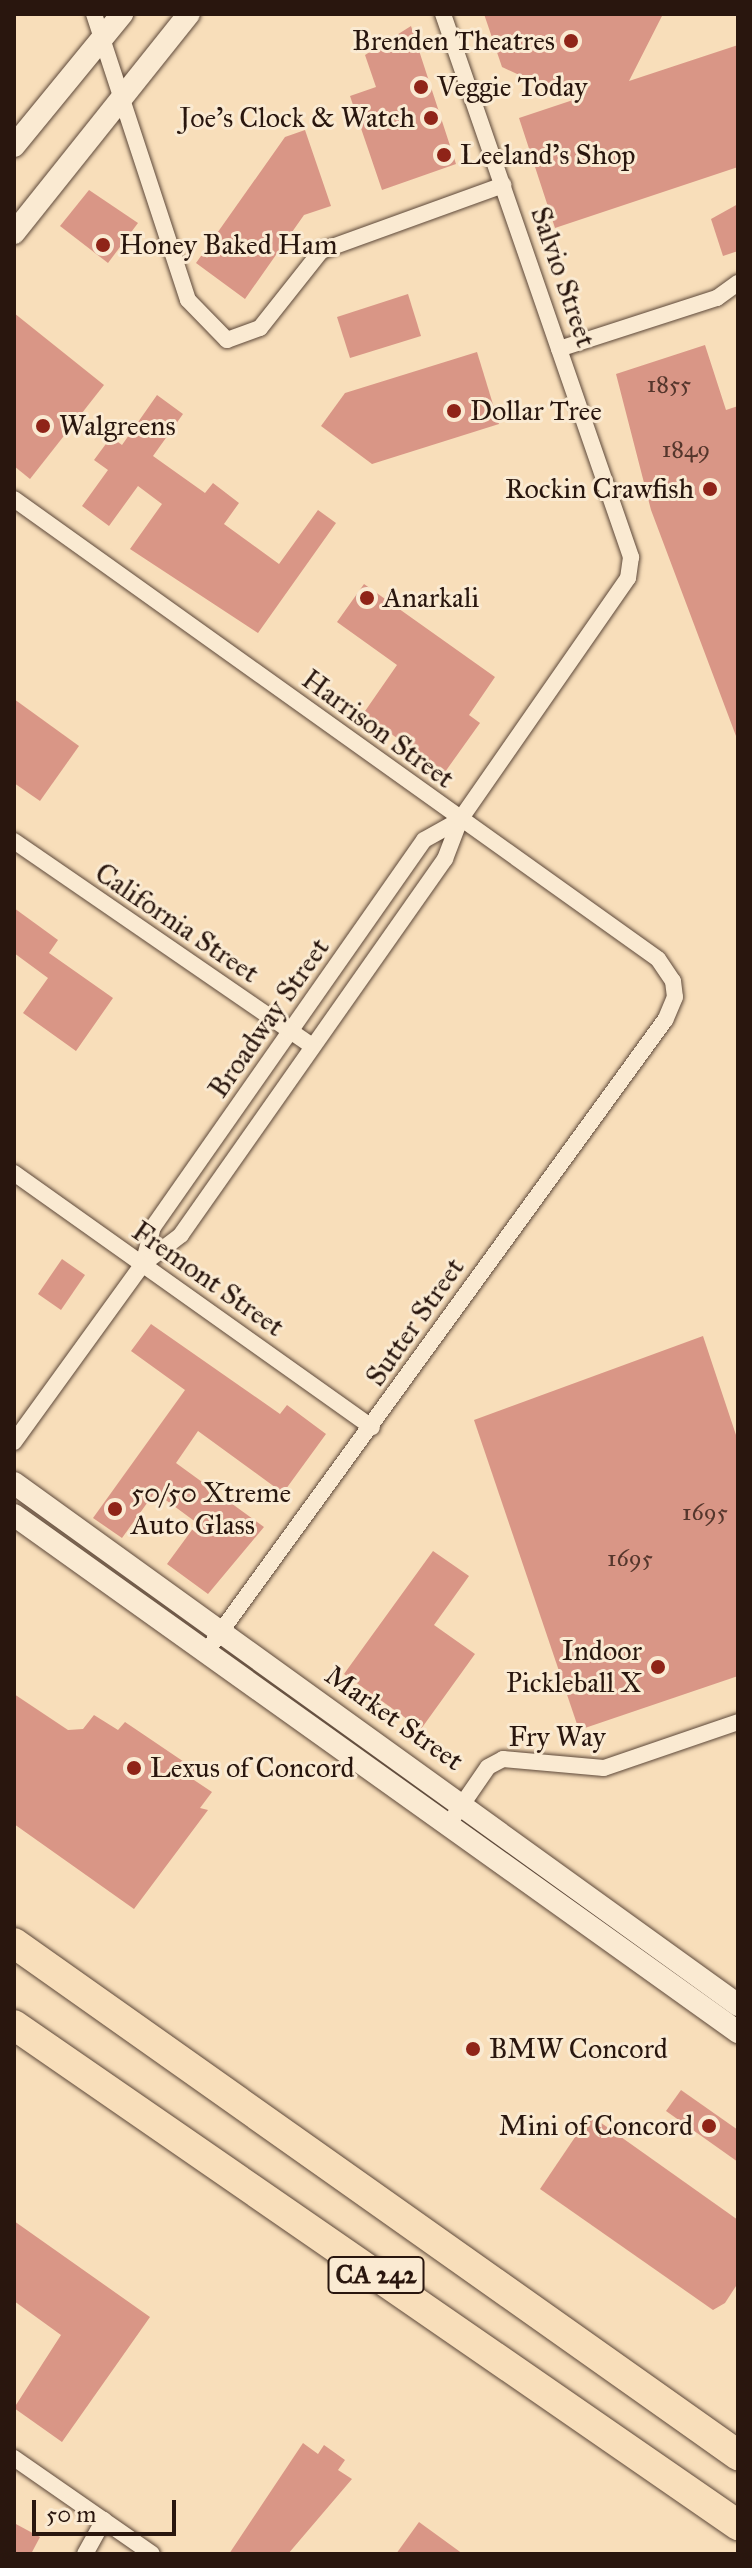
<!DOCTYPE html>
<html>
<head>
<meta charset="utf-8">
<style>
	body { margin:0 }
	#map { position:relative; width:752px; height:2568px; overflow:hidden; background:#f8deba; font-family:"IM FELL Great Primer",serif }
	div>[style] { position:absolute }
	[style*='--x'] { left:calc(var(--x)*1px); top:calc(var(--y)*1px); width:calc(var(--w)*1px); rotate:calc(var(--a)*1deg) }
	.building>* { inset:0; background:#d99686 }
	.roads { filter:drop-shadow(0 0 2px #5d4839) drop-shadow(0 0 2px #5d4839) }
	.street>* { height:16px; margin:-8px; padding:0 8px; transform-origin:8px; border-radius:8px; background:#faead2 }
	.secondary>* { height:22px; margin:-11px; padding:0 11px; transform-origin:11px; border-radius:11px; background:#faead2 }
	.highway>* { height:30px; margin:-15px; padding:0 15px; transform-origin:15px; border-radius:15px; background:#f8deba }
	.dots>* { width:22px; height:22px; translate:-50% -50%; box-sizing:border-box; border:4px solid #faead2; border-radius:50% }
	span { translate:-50% -50%; white-space:nowrap; text-align:center; line-height:1.15; -webkit-text-stroke:6px #faead2; paint-order:stroke }
	.number-label { font-size:24px; color:#55362c }
	.number-label span { -webkit-text-stroke-width:0 }
	.shield-label span { padding:2px 6px; background:#faead2; border:2px solid; border-radius:6px; -webkit-text-stroke-width:0 }
	.shield-label { font-size:26px; color:#29160e; font-weight:700 }
	.poi-label { font-size:28px; color:#29160e }
	.right { translate:-100% -50%; text-align:right }
	.left { translate:0 -50%; text-align:left }
	.street-label { font-size:28px; color:#29160e }
	.frame { position:absolute; inset:0; border:16px solid #29160e; pointer-events:none }
	.scale { position:absolute; left:32px; top:2500px; width:144px; height:36px; box-sizing:border-box; border:4px solid #29160e; border-top:0; padding-left:10px; font-size:24px; line-height:28px; white-space:nowrap; color:#29160e; -webkit-text-stroke:6px #faead2; paint-order:stroke }
</style>
</head>
<body>
<div id="map">
	<div class="building">
		<div style="clip-path:polygon(484px 14px,663px 14px,629px 81px,738px 45px,738px 167px,555px 228px,519px 118px,573px 100px,502px 67px)"></div>
		<div style="clip-path:polygon(411px 26px,456px 164px,382px 190px,350px 96px,376px 87px,365px 55px)"></div>
		<div style="clip-path:polygon(305px 130px,331px 206px,304px 215px,245px 299px,196px 263px,285px 137px)"></div>
		<div style="clip-path:polygon(89px 190px,138px 223px,108px 263px,60px 226px)"></div>
		<div style="clip-path:polygon(738px 204px,738px 251px,723px 256px,711px 219px)"></div>
		<div style="clip-path:polygon(408px 294px,421px 336px,350px 358px,337px 317px)"></div>
		<div style="clip-path:polygon(14px 313px,104px 385px,30px 479px,14px 466px)"></div>
		<div style="clip-path:polygon(705px 345px,726px 410px,738px 406px,736px 736px,651px 510px,616px 374px)"></div>
		<div style="clip-path:polygon(477px 352px,499px 424px,372px 464px,321px 426px,345px 393px)"></div>
		<div style="clip-path:polygon(157px 395px,183px 414px,153px 456px,205px 493px,213px 483px,239px 503px,224px 524px,279px 564px,318px 510px,336px 523px,258px 633px,130px 549px,162px 504px,138px 486px,109px 526px,82px 506px,108px 470px,94px 460px,111px 437px,122px 445px)"></div>
		<div style="clip-path:polygon(364px 584px,495px 677px,469px 715px,480px 723px,445px 772px,363px 714px,397px 665px,337px 622px)"></div>
		<div style="clip-path:polygon(14px 699px,79px 746px,40px 801px,14px 783px)"></div>
		<div style="clip-path:polygon(14px 908px,58px 940px,49px 953px,113px 998px,76px 1051px,23px 1013px,48px 978px,14px 953px)"></div>
		<div style="clip-path:polygon(62px 1259px,85px 1275px,61px 1310px,38px 1294px)"></div>
		<div style="clip-path:polygon(151px 1324px,280px 1414px,287px 1405px,326px 1434px,283px 1493px,198px 1431px,176px 1463px,264px 1527px,208px 1594px,167px 1564px,197px 1523px,155px 1492px,122px 1538px,93px 1518px,185px 1390px,131px 1351px)"></div>
		<div style="clip-path:polygon(703px 1336px,738px 1441px,738px 1676px,579px 1730px,474px 1420px)"></div>
		<div style="clip-path:polygon(433px 1551px,469px 1576px,434px 1625px,475px 1654px,421px 1729px,344px 1674px)"></div>
		<div style="clip-path:polygon(14px 1694px,68px 1730px,83px 1729px,94px 1715px,118px 1730px,125px 1722px,196px 1770px,191px 1778px,212px 1792px,200px 1808px,208px 1810px,134px 1909px,14px 1824px)"></div>
		<div style="clip-path:polygon(681px 2090px,738px 2130px,738px 2162px,666px 2111px)"></div>
		<div style="clip-path:polygon(590px 2115px,738px 2220px,738px 2283px,725px 2303px,713px 2310px,540px 2189px)"></div>
		<div style="clip-path:polygon(14px 2221px,150px 2317px,62px 2442px,14px 2408px,61px 2335px,14px 2301px)"></div>
		<div style="clip-path:polygon(303px 2443px,318px 2454px,324px 2445px,345px 2460px,338px 2470px,352px 2479px,288px 2554px,229px 2554px)"></div>
		<div style="clip-path:polygon(419px 2522px,463px 2554px,396px 2554px)"></div>
		<div style="clip-path:polygon(14px 2523px,40px 2537px,31px 2554px,14px 2554px)"></div>
	</div>
	<div class="roads">
		<div class="street">
			<div style="--x:94;--y:14;--w:301;--a:71.8"></div>
			<div style="--x:188;--y:300;--w:56;--a:45.7"></div>
			<div style="--x:227;--y:340;--w:35;--a:-20"></div>
			<div style="--x:260;--y:328;--w:98;--a:-51.6"></div>
			<div style="--x:321;--y:251;--w:194;--a:-19.9"></div>
			<div style="--x:443;--y:14;--w:575;--a:70.9"></div>
			<div style="--x:631;--y:557;--w:21;--a:98"></div>
			<div style="--x:628;--y:578;--w:295;--a:124.8"></div>
			<div style="--x:460;--y:820;--w:42;--a:111"></div>
			<div style="--x:445;--y:859;--w:459;--a:125.1"></div>
			<div style="--x:181;--y:1235;--w:48;--a:142.7"></div>
			<div style="--x:143;--y:1264;--w:38;--a:-75"></div>
			<div style="--x:153;--y:1227;--w:472;--a:-55"></div>
			<div style="--x:424;--y:840;--w:41;--a:-29.1"></div>
			<div style="--x:559;--y:349;--w:166;--a:-17.9"></div>
			<div style="--x:717;--y:298;--w:26;--a:-36"></div>
			<div style="--x:14;--y:499;--w:791;--a:35.54"></div>
			<div style="--x:658;--y:959;--w:27;--a:56"></div>
			<div style="--x:673;--y:981;--w:16;--a:83"></div>
			<div style="--x:675;--y:997;--w:25;--a:113"></div>
			<div style="--x:665;--y:1020;--w:781;--a:125.99"></div>
			<div style="--x:14;--y:841;--w:362;--a:34.5"></div>
			<div style="--x:14;--y:1173;--w:439;--a:35.4"></div>
			<div style="--x:14;--y:1442;--w:220;--a:-54.1"></div>
			<div style="--x:448;--y:1825;--w:70;--a:-55.4"></div>
			<div style="--x:488;--y:1767;--w:17;--a:-28"></div>
			<div style="--x:503;--y:1759;--w:101;--a:5.1"></div>
			<div style="--x:604;--y:1768;--w:142;--a:-18.9"></div>
			<div style="--x:14;--y:2458;--w:168;--a:34.8"></div>
			<div style="--x:85;--y:2554;--w:39;--a:-61"></div>
		</div>
		<div class="secondary">
			<div style="--x:14;--y:146;--w:171;--a:-50.7"></div>
			<div style="--x:14;--y:233;--w:280;--a:-51.4"></div>
			<div style="--x:14;--y:1483;--w:893;--a:35.79"></div>
			<div style="--x:14;--y:1515;--w:890;--a:35.53"></div>
		</div>
		<div class="highway">
			<div style="--x:14;--y:1943;--w:887;--a:35.27"></div>
			<div style="--x:14;--y:2025;--w:880;--a:34.63"></div>
		</div>
	</div>
	<div class="dots">
		<div style="left:571px;top:41px;background:#8f2418"></div>
		<div style="left:421px;top:87px;background:#8f2418"></div>
		<div style="left:431px;top:118px;background:#8f2418"></div>
		<div style="left:444px;top:155px;background:#8f2418"></div>
		<div style="left:103px;top:245px;background:#8f2418"></div>
		<div style="left:454px;top:411px;background:#8f2418"></div>
		<div style="left:43px;top:426px;background:#8f2418"></div>
		<div style="left:710px;top:489px;background:#8f2418"></div>
		<div style="left:367px;top:598px;background:#8f2418"></div>
		<div style="left:115px;top:1509px;background:#8f2418"></div>
		<div style="left:658px;top:1667px;background:#8f2418"></div>
		<div style="left:134px;top:1768px;background:#8f2418"></div>
		<div style="left:473px;top:2049px;background:#8f2418"></div>
		<div style="left:709px;top:2126px;background:#8f2418"></div>
	</div>
	<div class="number-label">
		<span style="left:669px;top:385px">1855</span>
		<span style="left:686px;top:450px">1849</span>
		<span style="left:705px;top:1513px">1695</span>
		<span style="left:630px;top:1559px">1695</span>
	</div>
	<div class="shield-label">
		<span style="left:376px;top:2275px">CA 242</span>
	</div>
	<div class="poi-label">
		<span class="right" style="left:555px;top:41px">Brenden Theatres</span>
		<span class="left" style="left:437px;top:87px">Veggie Today</span>
		<span class="right" style="left:415px;top:118px">Joe's Clock &amp; Watch</span>
		<span class="left" style="left:460px;top:155px">Leeland's Shop</span>
		<span class="left" style="left:119px;top:245px">Honey Baked Ham</span>
		<span class="left" style="left:470px;top:411px">Dollar Tree</span>
		<span class="left" style="left:59px;top:426px">Walgreens</span>
		<span class="right" style="left:694px;top:489px">Rockin Crawfish</span>
		<span class="left" style="left:383px;top:598px">Anarkali</span>
		<span class="left" style="left:131px;top:1509px">50/50 Xtreme<br>Auto Glass</span>
		<span class="right" style="left:642px;top:1667px">Indoor<br>Pickleball X</span>
		<span class="left" style="left:150px;top:1768px">Lexus of Concord</span>
		<span class="left" style="left:489px;top:2049px">BMW Concord</span>
		<span class="right" style="left:693px;top:2126px">Mini of Concord</span>
	</div>
	<div class="street-label">
		<span style="left:563px;top:277px;rotate:71deg">Salvio Street</span>
		<span style="left:378px;top:729px;rotate:36deg">Harrison Street</span>
		<span style="left:177px;top:923px;rotate:34deg">California Street</span>
		<span style="left:269px;top:1018px;rotate:-55deg">Broadway Street</span>
		<span style="left:208px;top:1279px;rotate:35deg">Fremont Street</span>
		<span style="left:415px;top:1322px;rotate:-55deg">Sutter Street</span>
		<span style="left:394px;top:1718px;rotate:35deg">Market Street</span>
		<span style="left:557px;top:1737px">Fry Way</span>
	</div>
	<div class="frame"></div>
	<div class="scale">50 m</div>
</div>
</body>
</html>
